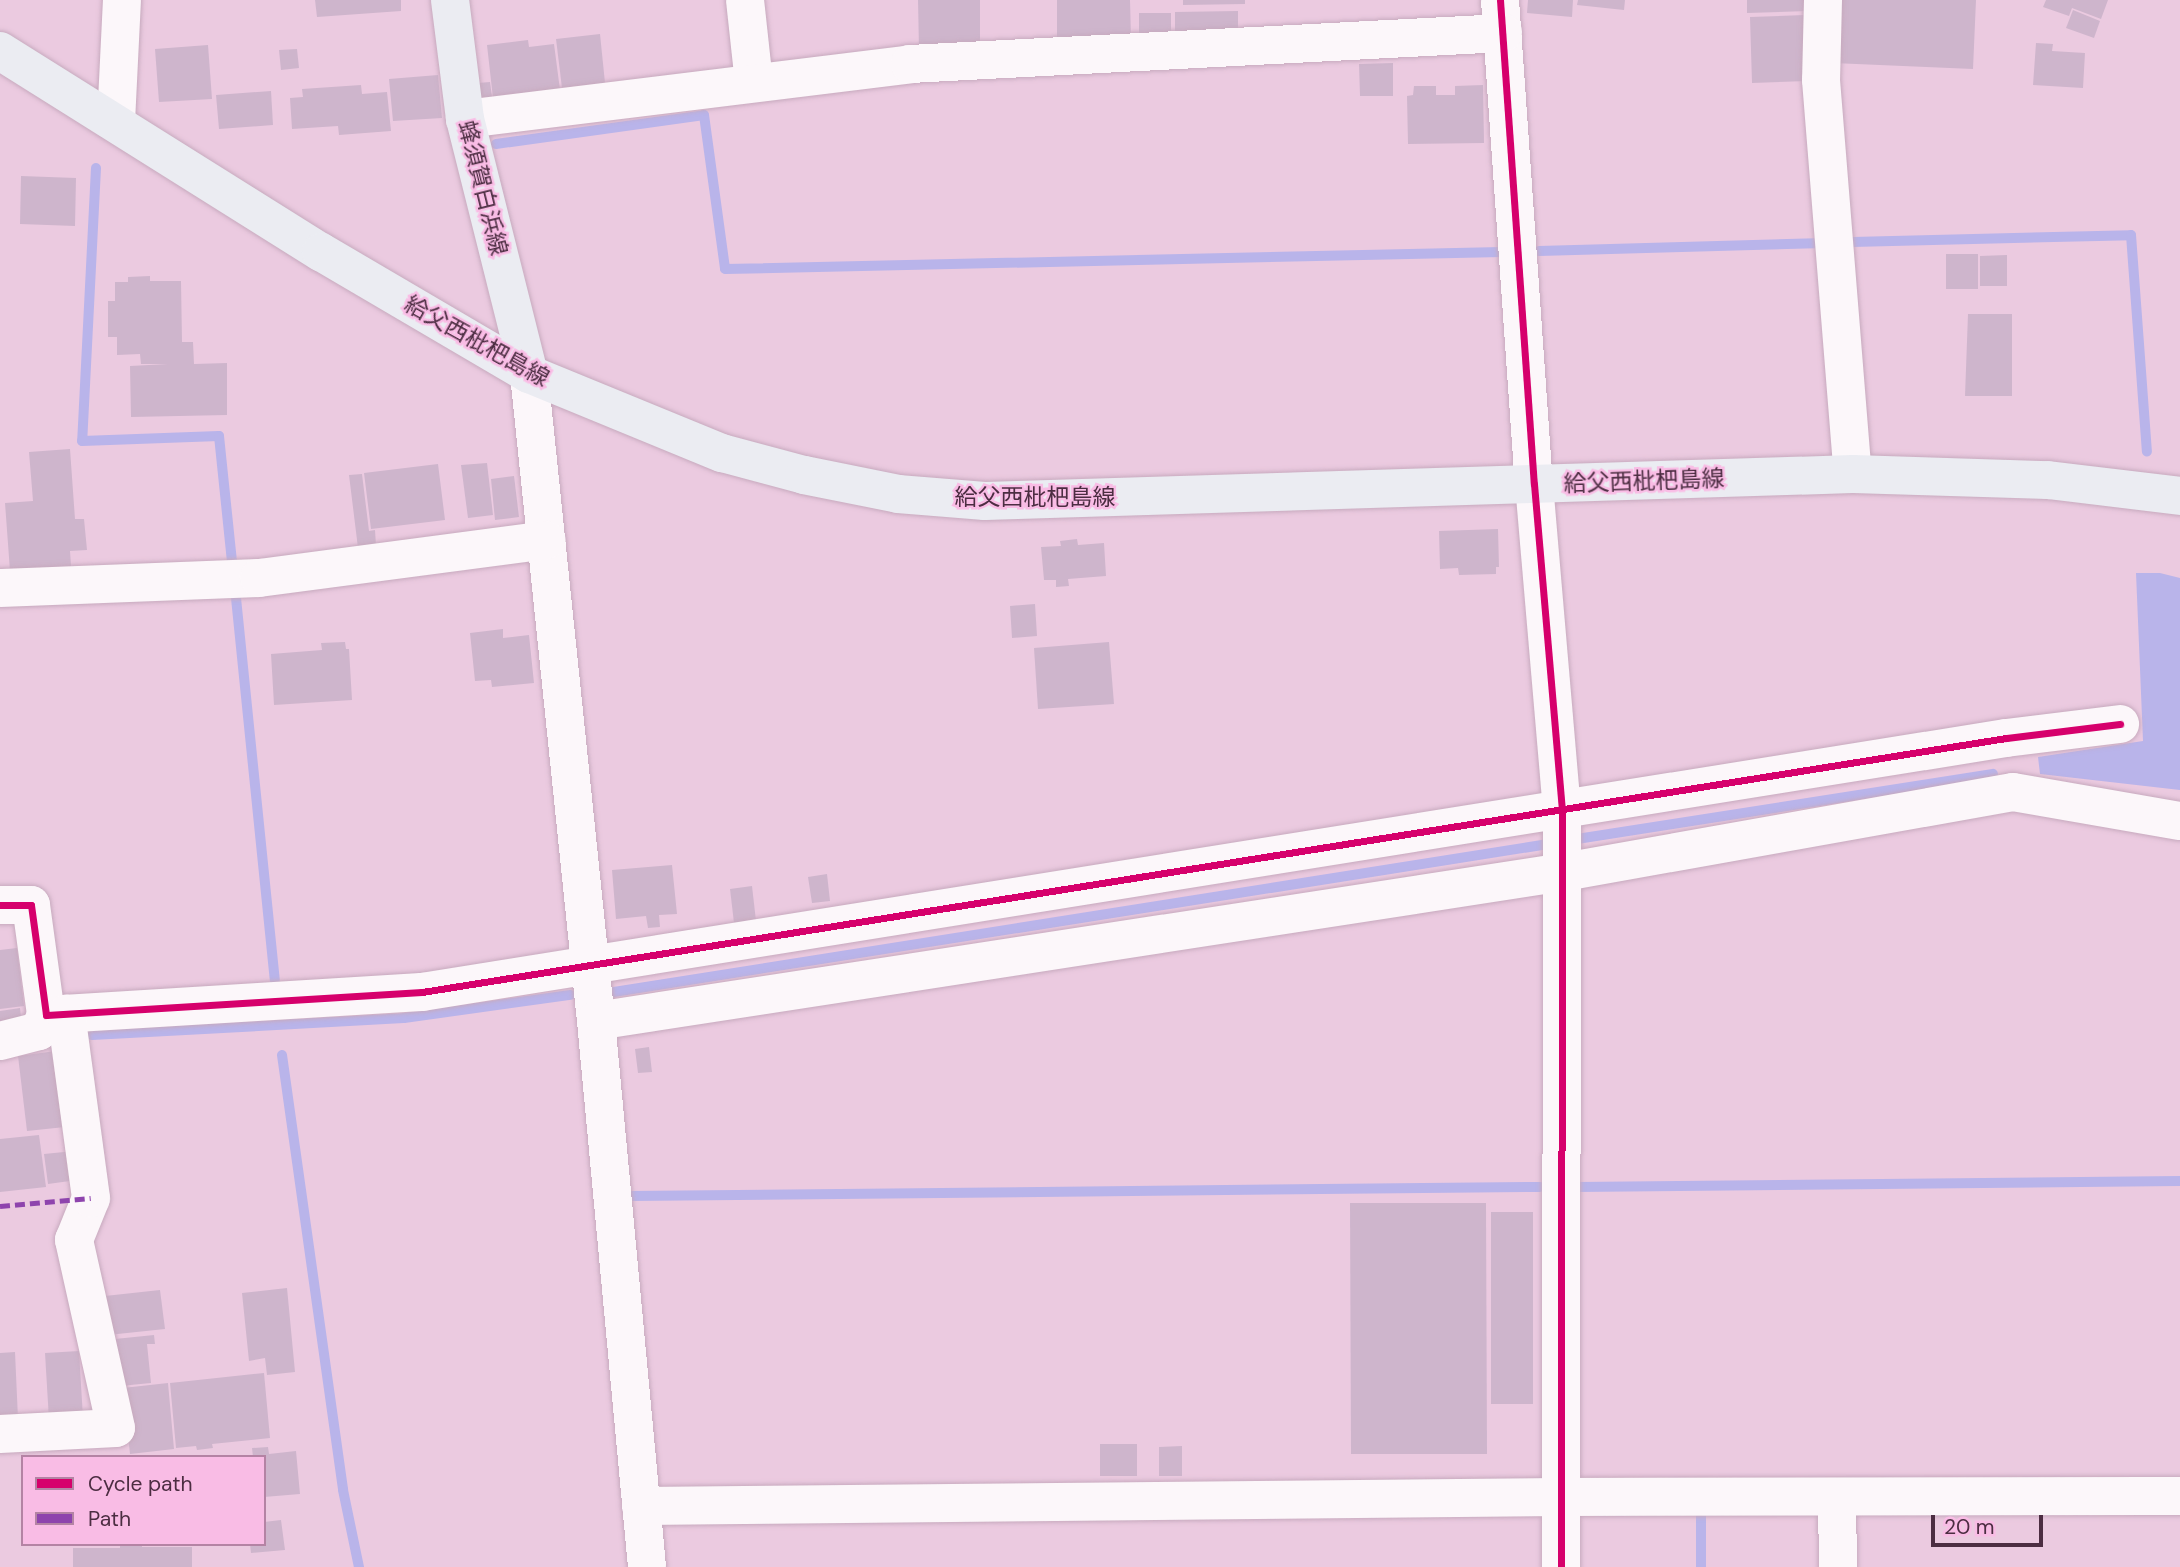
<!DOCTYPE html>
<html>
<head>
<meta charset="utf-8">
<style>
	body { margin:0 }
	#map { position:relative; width:2180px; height:1567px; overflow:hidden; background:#ebcae0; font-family:"DM Sans","Noto Sans JP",sans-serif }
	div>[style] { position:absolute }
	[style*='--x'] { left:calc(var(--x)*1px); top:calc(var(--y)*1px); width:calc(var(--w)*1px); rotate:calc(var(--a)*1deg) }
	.water>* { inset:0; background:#b9b4ea }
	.stream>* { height:10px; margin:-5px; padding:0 5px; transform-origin:5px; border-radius:5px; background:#b9b4ea }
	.building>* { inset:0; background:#ceb5cc }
	.roads { filter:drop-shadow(0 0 2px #c7aabe) drop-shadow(0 0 2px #c7aabe) }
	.minor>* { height:38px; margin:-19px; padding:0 19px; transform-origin:19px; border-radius:19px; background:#fcf7fa }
	.major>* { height:38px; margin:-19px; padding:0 19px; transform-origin:19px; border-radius:19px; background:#ebecf2 }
	.quiet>* { height:5px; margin-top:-2.5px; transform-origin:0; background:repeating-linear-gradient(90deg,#8e44ad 0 10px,transparent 0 15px) }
	.cycleway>* { height:7px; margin:-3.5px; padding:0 3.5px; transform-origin:3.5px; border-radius:3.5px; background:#d6006c }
	span { translate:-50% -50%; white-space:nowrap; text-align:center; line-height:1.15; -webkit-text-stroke:5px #f9bce5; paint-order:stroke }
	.street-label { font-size:23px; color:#4c2d42 }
	.legend { position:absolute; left:21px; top:1455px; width:245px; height:91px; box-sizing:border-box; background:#f9bce5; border:2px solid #b483a4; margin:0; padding:9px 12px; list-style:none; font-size:21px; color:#4c2d42 }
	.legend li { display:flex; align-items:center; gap:14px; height:35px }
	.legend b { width:35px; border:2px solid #b483a4 }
	.scale { position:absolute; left:1931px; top:1515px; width:112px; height:32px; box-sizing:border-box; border:4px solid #4c2d42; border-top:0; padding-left:9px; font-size:21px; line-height:24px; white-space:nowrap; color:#4c2d42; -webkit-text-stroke:5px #f9bce5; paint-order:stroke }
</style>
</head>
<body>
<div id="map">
	<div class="water">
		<div style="clip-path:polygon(2136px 573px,2160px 573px,2180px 578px,2180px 790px,2040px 774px,2038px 757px,2143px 741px)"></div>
	</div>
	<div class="stream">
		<div style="--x:496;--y:144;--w:210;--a:-7.9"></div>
		<div style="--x:704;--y:115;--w:155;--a:82.2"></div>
		<div style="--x:725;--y:269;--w:777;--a:-1.25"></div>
		<div style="--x:96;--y:168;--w:273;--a:92.9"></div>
		<div style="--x:82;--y:441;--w:137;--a:-2.1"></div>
		<div style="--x:219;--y:436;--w:127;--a:84.1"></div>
		<div style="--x:1852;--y:242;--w:279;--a:-1.4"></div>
		<div style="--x:2131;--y:235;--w:217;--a:85.8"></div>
		<div style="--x:1539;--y:251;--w:285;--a:-1.6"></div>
		<div style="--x:236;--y:598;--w:384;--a:84.2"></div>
		<div style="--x:1577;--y:839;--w:421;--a:-8.9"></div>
		<div style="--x:614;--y:992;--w:946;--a:-9"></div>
		<div style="--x:92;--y:1035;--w:312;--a:-3.1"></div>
		<div style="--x:404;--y:1018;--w:168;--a:-7.9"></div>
		<div style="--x:282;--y:1055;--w:439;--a:82"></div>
		<div style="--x:343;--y:1490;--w:79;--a:78.3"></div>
		<div style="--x:1577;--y:1187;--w:603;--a:-0.57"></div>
		<div style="--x:629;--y:1196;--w:911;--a:-0.57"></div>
		<div style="--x:1701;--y:1516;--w:51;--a:90"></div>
	</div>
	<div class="building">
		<div style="clip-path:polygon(315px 0,401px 0,401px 11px,317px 17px)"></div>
		<div style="clip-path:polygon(918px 0,980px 0,980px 48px,919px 49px)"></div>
		<div style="clip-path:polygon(1057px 0,1130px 0,1131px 39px,1057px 39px)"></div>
		<div style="clip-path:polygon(1183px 0,1245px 0,1245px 4px,1183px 5px)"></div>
		<div style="clip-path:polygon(1528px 0,1573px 0,1572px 17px,1527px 13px)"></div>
		<div style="clip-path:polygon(1578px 0,1625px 0,1624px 10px,1577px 5px)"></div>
		<div style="clip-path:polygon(1747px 0,1807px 0,1808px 11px,1747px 13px)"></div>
		<div style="clip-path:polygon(1836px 0,1976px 0,1973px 69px,1833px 63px)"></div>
		<div style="clip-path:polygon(2046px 0,2108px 0,2101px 19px,2072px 8px,2069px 16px,2043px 7px)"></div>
		<div style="clip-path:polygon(2073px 10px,2100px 21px,2094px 38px,2066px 28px)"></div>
		<div style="clip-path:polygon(1238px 11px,1238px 34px,1175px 35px,1175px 12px)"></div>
		<div style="clip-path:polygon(1139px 13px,1171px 13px,1171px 36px,1139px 37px)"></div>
		<div style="clip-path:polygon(1805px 15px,1807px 81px,1752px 83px,1750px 17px)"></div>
		<div style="clip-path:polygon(600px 34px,605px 83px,562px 88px,556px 39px)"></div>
		<div style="clip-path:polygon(528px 40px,529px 47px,554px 44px,560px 90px,493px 98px,487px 45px)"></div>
		<div style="clip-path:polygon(2036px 43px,2053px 44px,2052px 51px,2085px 53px,2083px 88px,2033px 85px)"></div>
		<div style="clip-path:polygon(208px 45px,212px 99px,159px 102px,155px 49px)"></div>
		<div style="clip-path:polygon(297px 49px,299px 68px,281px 70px,279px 50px)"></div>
		<div style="clip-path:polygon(1393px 63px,1393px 96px,1360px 96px,1359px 64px)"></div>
		<div style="clip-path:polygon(438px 75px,442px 118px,393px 121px,389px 79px)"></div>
		<div style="clip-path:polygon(490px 82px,492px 97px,480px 97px,478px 83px)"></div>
		<div style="clip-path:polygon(361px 85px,362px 94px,387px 92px,391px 131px,339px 135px,338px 126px,292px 129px,290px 98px,303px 97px,302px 89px)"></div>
		<div style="clip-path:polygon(1483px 85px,1484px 143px,1408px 144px,1407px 96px,1413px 95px,1414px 86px,1436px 86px,1436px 95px,1455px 95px,1455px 86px)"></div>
		<div style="clip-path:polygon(271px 91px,273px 125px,219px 129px,216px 95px)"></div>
		<div style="clip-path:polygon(21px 176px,76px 178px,75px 226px,20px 224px)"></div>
		<div style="clip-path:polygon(1946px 254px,1978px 254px,1978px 289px,1946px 289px)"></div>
		<div style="clip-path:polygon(2007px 255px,2007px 286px,1980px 286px,1980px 256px)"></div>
		<div style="clip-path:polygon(150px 276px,150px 281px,181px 281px,182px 342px,193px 342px,194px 364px,227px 363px,227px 415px,131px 417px,130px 366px,168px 364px,141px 364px,140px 354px,117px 355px,117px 337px,108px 337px,108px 301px,115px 301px,115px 282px,128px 282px,128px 277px)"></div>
		<div style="clip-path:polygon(1968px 314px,2012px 314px,2012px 396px,1965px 396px)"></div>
		<div style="clip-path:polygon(70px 449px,75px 519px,84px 519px,87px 550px,70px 551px,71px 566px,10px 571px,5px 503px,33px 501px,29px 452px)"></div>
		<div style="clip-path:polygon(487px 463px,493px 515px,468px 518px,461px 465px)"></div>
		<div style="clip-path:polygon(438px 464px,445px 520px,371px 529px,364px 473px)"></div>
		<div style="clip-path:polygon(362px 474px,369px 531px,375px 530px,376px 546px,358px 548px,349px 475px)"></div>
		<div style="clip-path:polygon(514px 476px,519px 517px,495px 520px,491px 479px)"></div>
		<div style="clip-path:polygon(1498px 529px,1499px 567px,1496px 567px,1496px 574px,1459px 575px,1458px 568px,1440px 569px,1439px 531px)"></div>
		<div style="clip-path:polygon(1077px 539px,1078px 545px,1104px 543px,1106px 576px,1068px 579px,1069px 586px,1056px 587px,1056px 580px,1044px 580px,1041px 547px,1061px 546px,1060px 541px)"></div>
		<div style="clip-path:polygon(1035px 604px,1037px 636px,1012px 638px,1010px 606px)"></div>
		<div style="clip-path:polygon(503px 629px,503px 638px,529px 635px,534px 683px,492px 687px,491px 680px,475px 681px,470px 633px)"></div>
		<div style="clip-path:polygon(345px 642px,346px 649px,349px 649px,352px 700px,274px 705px,271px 654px,322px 650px,321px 643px)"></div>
		<div style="clip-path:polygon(1109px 642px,1114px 704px,1038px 709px,1034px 648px)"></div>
		<div style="clip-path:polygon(672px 865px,677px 914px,659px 915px,660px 927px,648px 928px,646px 916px,616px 919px,612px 870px)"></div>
		<div style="clip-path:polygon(827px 874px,830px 901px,812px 903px,808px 877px)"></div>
		<div style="clip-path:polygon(752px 886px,756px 921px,734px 923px,730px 889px)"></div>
		<div style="clip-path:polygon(17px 948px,24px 1006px,0 1009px,0 950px)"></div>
		<div style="clip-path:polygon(20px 1008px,22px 1027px,0 1030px,0 1011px)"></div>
		<div style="clip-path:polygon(649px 1047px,652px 1072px,638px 1073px,635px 1049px)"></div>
		<div style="clip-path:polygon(56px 1051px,65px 1127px,27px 1131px,18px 1056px)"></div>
		<div style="clip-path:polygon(39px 1135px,46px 1187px,0 1192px,0 1139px)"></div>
		<div style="clip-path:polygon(74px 1151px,77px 1180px,48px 1184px,44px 1154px)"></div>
		<div style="clip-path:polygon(1350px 1203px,1486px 1203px,1487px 1454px,1351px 1454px)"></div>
		<div style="clip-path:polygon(1491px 1212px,1533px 1212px,1533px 1404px,1491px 1404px)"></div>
		<div style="clip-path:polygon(287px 1288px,295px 1372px,267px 1375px,265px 1358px,249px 1361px,242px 1293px)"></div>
		<div style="clip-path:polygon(160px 1290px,165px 1329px,108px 1335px,105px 1296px)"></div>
		<div style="clip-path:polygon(154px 1335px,155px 1344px,147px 1344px,151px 1383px,120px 1386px,115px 1339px)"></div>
		<div style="clip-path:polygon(79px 1351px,83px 1418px,49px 1420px,45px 1353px)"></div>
		<div style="clip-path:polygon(15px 1352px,18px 1419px,0 1420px,0 1353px)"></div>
		<div style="clip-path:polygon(264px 1373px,270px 1438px,212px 1444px,213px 1448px,197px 1450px,196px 1446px,176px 1448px,170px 1383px)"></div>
		<div style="clip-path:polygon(168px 1383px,174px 1449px,130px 1454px,123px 1388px)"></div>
		<div style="clip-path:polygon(1100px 1444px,1137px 1444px,1137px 1476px,1100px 1476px)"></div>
		<div style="clip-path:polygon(1182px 1446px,1182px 1476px,1159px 1476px,1159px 1447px)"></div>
		<div style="clip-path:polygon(268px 1447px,269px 1454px,296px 1451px,300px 1494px,264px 1497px,264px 1457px,253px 1457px,252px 1448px)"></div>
		<div style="clip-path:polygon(281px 1520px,285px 1550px,251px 1553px,250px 1544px,264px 1544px,264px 1522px)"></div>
		<div style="clip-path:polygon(120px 1544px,142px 1544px,142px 1547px,192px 1547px,192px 1567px,73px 1567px,73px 1548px,120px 1548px)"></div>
	</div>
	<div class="roads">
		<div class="minor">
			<div style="--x:745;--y:0;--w:83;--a:83.8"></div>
			<div style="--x:1500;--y:0;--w:485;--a:86"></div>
			<div style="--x:1534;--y:484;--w:325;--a:85.1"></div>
			<div style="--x:1562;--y:808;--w:759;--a:90.08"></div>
			<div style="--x:1823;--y:0;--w:80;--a:91.4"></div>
			<div style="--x:1821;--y:80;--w:395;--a:85.4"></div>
			<div style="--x:465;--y:119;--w:448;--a:-7"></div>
			<div style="--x:910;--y:64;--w:594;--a:-2.99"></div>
			<div style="--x:116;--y:122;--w:122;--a:-87.2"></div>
			<div style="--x:529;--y:374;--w:650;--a:84.09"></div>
			<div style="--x:596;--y:1021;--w:548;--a:84.66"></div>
			<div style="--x:0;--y:588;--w:259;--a:-2.2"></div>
			<div style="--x:259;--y:578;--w:290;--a:-7.5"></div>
			<div style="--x:0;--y:905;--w:31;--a:0"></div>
			<div style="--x:31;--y:905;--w:111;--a:82.2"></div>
			<div style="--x:46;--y:1015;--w:377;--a:-3.5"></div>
			<div style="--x:422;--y:992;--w:1604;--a:-9.11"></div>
			<div style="--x:2006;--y:738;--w:115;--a:-7"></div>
			<div style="--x:596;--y:1021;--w:979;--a:-8.75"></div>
			<div style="--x:1564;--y:872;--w:456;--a:-10.1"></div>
			<div style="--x:2013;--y:792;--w:169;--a:9.9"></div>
			<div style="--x:0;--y:1041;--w:40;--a:-14.4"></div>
			<div style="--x:39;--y:1031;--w:17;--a:-66"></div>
			<div style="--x:0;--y:1434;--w:116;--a:-3"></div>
			<div style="--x:116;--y:1428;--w:193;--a:-102.6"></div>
			<div style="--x:74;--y:1240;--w:45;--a:-68"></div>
			<div style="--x:91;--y:1198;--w:186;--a:-97.7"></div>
			<div style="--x:1837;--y:1497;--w:70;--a:89.2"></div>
			<div style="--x:641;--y:1506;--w:919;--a:-0.56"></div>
			<div style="--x:1560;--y:1497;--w:620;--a:-0.09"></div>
		</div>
		<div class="major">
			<div style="--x:450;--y:0;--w:120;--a:82.8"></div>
			<div style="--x:465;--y:119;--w:263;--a:75.9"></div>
			<div style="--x:0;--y:51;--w:379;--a:32.1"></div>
			<div style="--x:321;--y:252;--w:241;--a:30.4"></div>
			<div style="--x:529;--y:374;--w:209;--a:22.3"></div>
			<div style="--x:722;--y:453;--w:85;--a:15"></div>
			<div style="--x:804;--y:475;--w:96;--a:11.4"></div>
			<div style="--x:898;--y:494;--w:87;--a:4.6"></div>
			<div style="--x:985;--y:501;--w:868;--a:-1.78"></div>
			<div style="--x:1853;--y:474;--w:195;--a:1.8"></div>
			<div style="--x:2048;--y:480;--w:133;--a:6.9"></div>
		</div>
	</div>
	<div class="quiet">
		<div style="--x:0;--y:1206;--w:91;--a:-5"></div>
	</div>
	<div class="cycleway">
		<div style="--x:1500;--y:0;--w:485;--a:86"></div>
		<div style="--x:1534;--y:484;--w:325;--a:85.1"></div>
		<div style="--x:1562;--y:808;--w:759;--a:90.08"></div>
		<div style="--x:0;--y:905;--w:31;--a:0"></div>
		<div style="--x:31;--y:905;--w:111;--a:82.2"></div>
		<div style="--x:46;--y:1015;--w:377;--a:-3.5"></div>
		<div style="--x:422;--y:992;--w:1604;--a:-9.11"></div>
		<div style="--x:2006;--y:738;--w:115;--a:-7"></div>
	</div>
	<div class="street-label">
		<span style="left:483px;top:188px;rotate:76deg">蜂須賀白浜線</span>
		<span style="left:477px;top:341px;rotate:29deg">給父西枇杷島線</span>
		<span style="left:1644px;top:481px;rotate:-2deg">給父西枇杷島線</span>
		<span style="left:1035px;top:497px">給父西枇杷島線</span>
	</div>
	<ul class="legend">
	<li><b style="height:9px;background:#d6006c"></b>Cycle path</li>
	<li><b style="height:9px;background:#8e44ad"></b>Path</li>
	</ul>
	<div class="scale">20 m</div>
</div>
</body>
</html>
